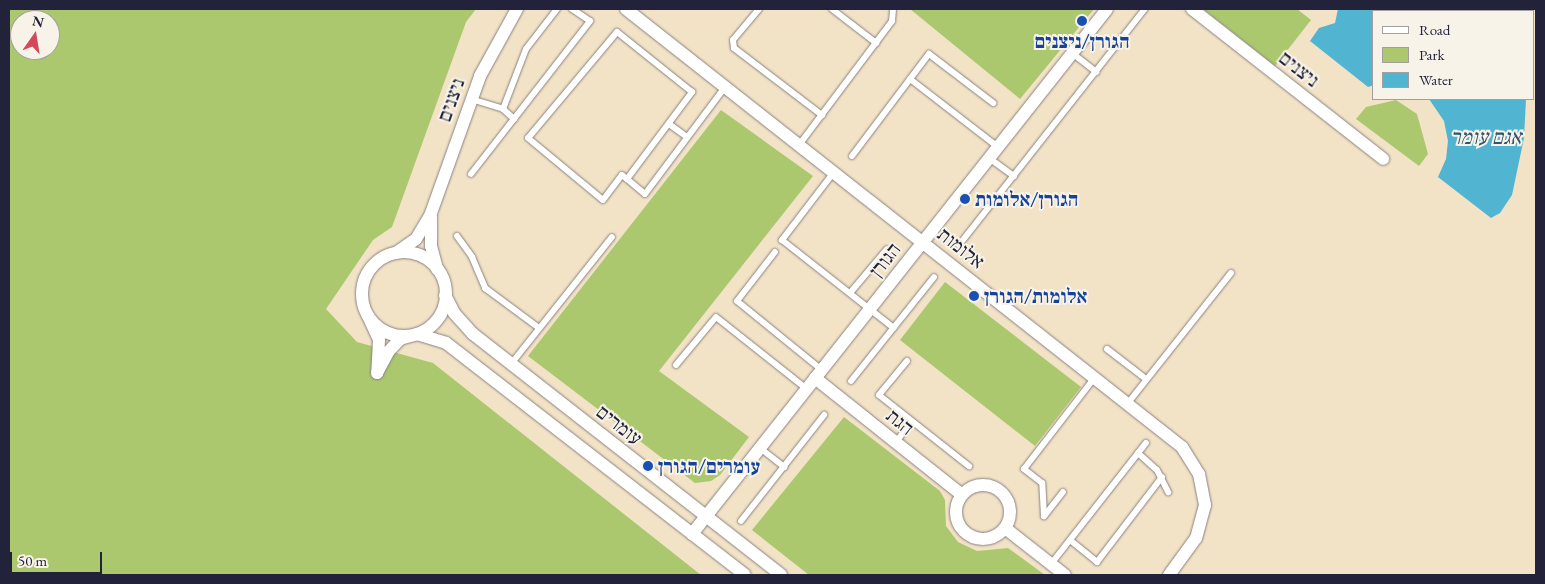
<!DOCTYPE html>
<html>
<head>
<meta charset="utf-8">
<style>
	body { margin:0 }
	#map { position:relative; width:1545px; height:584px; overflow:hidden; background:#f2e2c6; font-family:"EB Garamond","Frank Ruhl Libre",serif }
	div>[style] { position:absolute }
	[style*='--x'] { left:calc(var(--x)*1px); top:calc(var(--y)*1px); width:calc(var(--w)*1px); rotate:calc(var(--a)*1deg) }
	.green>* { inset:0; background:#abc86f }
	.water>* { inset:0; background:#51b4d0 }
	.roads { filter:drop-shadow(0 0 1px #8a8280) drop-shadow(0 0 1px #8a8280) }
	.lane>* { height:6px; margin:-3px; padding:0 3px; transform-origin:3px; border-radius:3px; background:#fff }
	.street>* { height:12px; margin:-6px; padding:0 6px; transform-origin:6px; border-radius:6px; background:#fff }
	.street>.ring { margin:-6px; padding:0; box-sizing:content-box; background:none; border:12px solid #fff; border-radius:50% }
	.dots>* { width:14px; height:14px; translate:-50% -50%; box-sizing:border-box; border:2px solid #f7f3e8; border-radius:50% }
	span { translate:-50% -50%; white-space:nowrap; text-align:center; line-height:1.15; -webkit-text-stroke:4px #f7f3e8; paint-order:stroke }
	.transit-label { font-size:20px; color:#164399; font-weight:700 }
	.left { translate:0 -50%; text-align:left }
	.street-label { font-size:20px; color:#22223b }
	.water-label { font-size:21px; color:#32556f; font-style:italic }
	.frame { position:absolute; inset:0; border:10px solid #22223b; pointer-events:none }
	.legend { position:absolute; left:1372px; top:10px; width:162px; height:90px; box-sizing:border-box; background:#f7f3e8; border:1px solid #a29fa3; margin:0; padding:6px 9px; list-style:none; font-size:15px; color:#22223b }
	.legend li { display:flex; align-items:center; gap:10px; height:25px }
	.legend b { width:25px; border:1px solid #a29fa3 }
	.north { position:absolute; left:10px; top:10px; width:50px; height:50px; box-sizing:border-box; background:#f7f3e8; border:1px solid #a29fa3; border-radius:50%; rotate:13deg; font-size:14px; font-weight:700; line-height:20px; text-align:center; color:#22223b }
	.north::after { content:''; display:block; margin:auto; width:18px; height:22px; background:#d1495b; clip-path:polygon(50% 0,100% 100%,50% 72%,0 100%) }
	.scale { position:absolute; left:10px; top:552px; width:92px; height:22px; box-sizing:border-box; border:2px solid #22223b; border-top:0; padding-left:6px; font-size:15px; line-height:18px; white-space:nowrap; color:#22223b; -webkit-text-stroke:4px #f7f3e8; paint-order:stroke }
</style>
</head>
<body>
<div id="map">
	<div class="green">
		<div style="clip-path:polygon(evenodd,9px 9px,476px 9px,466px 22px,392px 227px,373px 240px,326px 309px,357px 342px,433px 363px,701px 575px,9px 575px,9px 9px,20px 20px,50px 20px,50px 50px,20px 50px,20px 20px)"></div>
		<div style="clip-path:polygon(910px 9px,1094px 9px,1020px 99px)"></div>
		<div style="clip-path:polygon(1203px 9px,1297px 9px,1311px 20px,1275px 66px)"></div>
		<div style="clip-path:polygon(1396px 100px,1417px 114px,1428px 154px,1419px 166px,1356px 119px,1366px 107px)"></div>
		<div style="clip-path:polygon(721px 110px,813px 176px,659px 371px,749px 437px,720px 475px,711px 481px,695px 483px,528px 356px)"></div>
		<div style="clip-path:polygon(945px 282px,1081px 387px,1035px 446px,900px 340px)"></div>
		<div style="clip-path:polygon(844px 417px,940px 491px,945px 500px,946px 526px,958px 542px,977px 551px,1008px 548px,1045px 575px,809px 575px,752px 530px)"></div>
	</div>
	<div class="water">
		<div style="clip-path:polygon(1338px 9px,1511px 9px,1511px 11px,1374px 11px,1374px 85px,1368px 87px,1310px 41px,1319px 28px,1335px 23px)"></div>
		<div style="clip-path:polygon(1429px 99px,1526px 99px,1524px 138px,1512px 195px,1500px 213px,1491px 218px,1438px 177px,1446px 159px,1448px 141px,1444px 121px)"></div>
	</div>
	<div class="roads">
		<div class="lane">
			<div style="--x:759;--y:9;--w:40;--a:130"></div>
			<div style="--x:733;--y:40;--w:8;--a:83"></div>
			<div style="--x:734;--y:48;--w:111;--a:37.3"></div>
			<div style="--x:832;--y:9;--w:56;--a:37.7"></div>
			<div style="--x:1072;--y:53;--w:31;--a:38"></div>
			<div style="--x:910;--y:79;--w:111;--a:37.7"></div>
			<div style="--x:471;--y:99;--w:34;--a:17"></div>
			<div style="--x:503;--y:109;--w:15;--a:42"></div>
			<div style="--x:503;--y:109;--w:64;--a:-69"></div>
			<div style="--x:526;--y:49;--w:51;--a:-52.2"></div>
			<div style="--x:669;--y:124;--w:22;--a:36"></div>
			<div style="--x:799;--y:145;--w:155;--a:-53.1"></div>
			<div style="--x:892;--y:21;--w:12;--a:-85"></div>
			<div style="--x:852;--y:156;--w:128;--a:-53"></div>
			<div style="--x:929;--y:54;--w:81;--a:37.4"></div>
			<div style="--x:989;--y:158;--w:31;--a:36"></div>
			<div style="--x:834;--y:172;--w:86;--a:127.4"></div>
			<div style="--x:782;--y:240;--w:142;--a:38.2"></div>
			<div style="--x:471;--y:174;--w:194;--a:-52.1"></div>
			<div style="--x:590;--y:21;--w:22;--a:-146"></div>
			<div style="--x:627;--y:179;--w:109;--a:-53.2"></div>
			<div style="--x:692;--y:92;--w:96;--a:-141.3"></div>
			<div style="--x:617;--y:32;--w:138;--a:130"></div>
			<div style="--x:528;--y:138;--w:97;--a:39.6"></div>
			<div style="--x:603;--y:200;--w:31;--a:-53"></div>
			<div style="--x:622;--y:175;--w:6;--a:39"></div>
			<div style="--x:627;--y:179;--w:23;--a:40"></div>
			<div style="--x:645;--y:194;--w:134;--a:-53.2"></div>
			<div style="--x:457;--y:236;--w:26;--a:54"></div>
			<div style="--x:472;--y:257;--w:34;--a:67"></div>
			<div style="--x:485;--y:288;--w:67;--a:36.5"></div>
			<div style="--x:959;--y:245;--w:300;--a:-51.8"></div>
			<div style="--x:775;--y:252;--w:62;--a:127.8"></div>
			<div style="--x:737;--y:301;--w:109;--a:39.1"></div>
			<div style="--x:850;--y:293;--w:57;--a:-49.9"></div>
			<div style="--x:1107;--y:349;--w:49;--a:37.6"></div>
			<div style="--x:907;--y:361;--w:44;--a:129.5"></div>
			<div style="--x:879;--y:395;--w:115;--a:38.3"></div>
			<div style="--x:511;--y:364;--w:162;--a:-51.5"></div>
			<div style="--x:676;--y:365;--w:62;--a:-50.2"></div>
			<div style="--x:716;--y:317;--w:116;--a:38.4"></div>
			<div style="--x:851;--y:381;--w:133;--a:-51.4"></div>
			<div style="--x:1128;--y:403;--w:166;--a:-51.6"></div>
			<div style="--x:896;--y:442;--w:26;--a:-53"></div>
			<div style="--x:760;--y:448;--w:31;--a:38"></div>
			<div style="--x:1138;--y:453;--w:25;--a:42"></div>
			<div style="--x:1157;--y:470;--w:25;--a:63"></div>
			<div style="--x:1063;--y:492;--w:31;--a:128"></div>
			<div style="--x:1044;--y:516;--w:33;--a:-93"></div>
			<div style="--x:1042;--y:483;--w:23;--a:-142"></div>
			<div style="--x:1024;--y:469;--w:116;--a:-52.3"></div>
			<div style="--x:741;--y:521;--w:135;--a:-51.9"></div>
			<div style="--x:1070;--y:540;--w:35;--a:39"></div>
			<div style="--x:1097;--y:562;--w:107;--a:-52.6"></div>
			<div style="--x:1051;--y:564;--w:154;--a:-51.9"></div>
		</div>
		<div class="street">
			<div style="--x:626;--y:9;--w:708;--a:38.23"></div>
			<div style="--x:1182;--y:447;--w:32;--a:58"></div>
			<div style="--x:1199;--y:474;--w:32;--a:79"></div>
			<div style="--x:1205;--y:505;--w:34;--a:105"></div>
			<div style="--x:1196;--y:538;--w:46;--a:126.1"></div>
			<div style="--x:1192;--y:9;--w:243;--a:38.1"></div>
			<div style="--x:431;--y:217;--w:29;--a:90"></div>
			<div style="--x:431;--y:246;--w:24;--a:75"></div>
			<div class="ring" style="left:362px;top:252px;width:72px;height:72px"></div>
			<div style="--x:396;--y:253;--w:24;--a:-35"></div>
			<div style="--x:416;--y:239;--w:27;--a:-59"></div>
			<div style="--x:430;--y:216;--w:149;--a:-70.3"></div>
			<div style="--x:480;--y:76;--w:77;--a:-61.1"></div>
			<div style="--x:445;--y:295;--w:20;--a:63"></div>
			<div style="--x:454;--y:313;--w:28;--a:48"></div>
			<div style="--x:473;--y:334;--w:391;--a:38"></div>
			<div style="--x:368;--y:316;--w:26;--a:65"></div>
			<div style="--x:379;--y:340;--w:33;--a:93"></div>
			<div style="--x:377;--y:373;--w:24;--a:-62"></div>
			<div style="--x:388;--y:352;--w:18;--a:-47"></div>
			<div style="--x:400;--y:339;--w:18;--a:-16"></div>
			<div style="--x:417;--y:334;--w:30;--a:17"></div>
			<div style="--x:446;--y:343;--w:378;--a:37.8"></div>
			<div style="--x:815;--y:378;--w:188;--a:38.5"></div>
			<div class="ring" style="left:956px;top:485px;width:42px;height:42px"></div>
			<div style="--x:1005;--y:528;--w:76;--a:38.1"></div>
			<div style="--x:692;--y:534;--w:669;--a:-51.67"></div>
		</div>
	</div>
	<div class="dots">
		<div style="left:1082px;top:21px;background:#1a4fb4"></div>
		<div style="left:965px;top:199px;background:#1a4fb4"></div>
		<div style="left:974px;top:296px;background:#1a4fb4"></div>
		<div style="left:648px;top:466px;background:#1a4fb4"></div>
	</div>
	<div class="transit-label">
		<span style="left:1082px;top:41px">הגורן/ניצנים</span>
		<span class="left" style="left:975px;top:199px">הגורן/אלומות</span>
		<span class="left" style="left:984px;top:296px">אלומות/הגורן</span>
		<span class="left" style="left:658px;top:466px">עומרים/הגורן</span>
	</div>
	<div class="street-label">
		<span style="left:1299px;top:69px;rotate:38deg">ניצנים</span>
		<span style="left:451px;top:100px;rotate:-70deg">ניצנים</span>
		<span style="left:961px;top:248px;rotate:38deg">אלומות</span>
		<span style="left:885px;top:260px;rotate:-52deg">הגורן</span>
		<span style="left:900px;top:422px;rotate:39deg">הגת</span>
		<span style="left:619px;top:425px;rotate:38deg">עומרים</span>
	</div>
	<div class="water-label">
		<span style="left:1486px;top:137px">אגם עומר</span>
	</div>
	<div class="frame"></div>
	<ul class="legend">
	<li><b style="height:6px;background:#fff"></b>Road</li>
	<li><b style="height:14px;background:#abc86f"></b>Park</li>
	<li><b style="height:14px;background:#51b4d0"></b>Water</li>
	</ul>
	<div class="north">N</div>
	<div class="scale">50 m</div>
</div>
</body>
</html>
